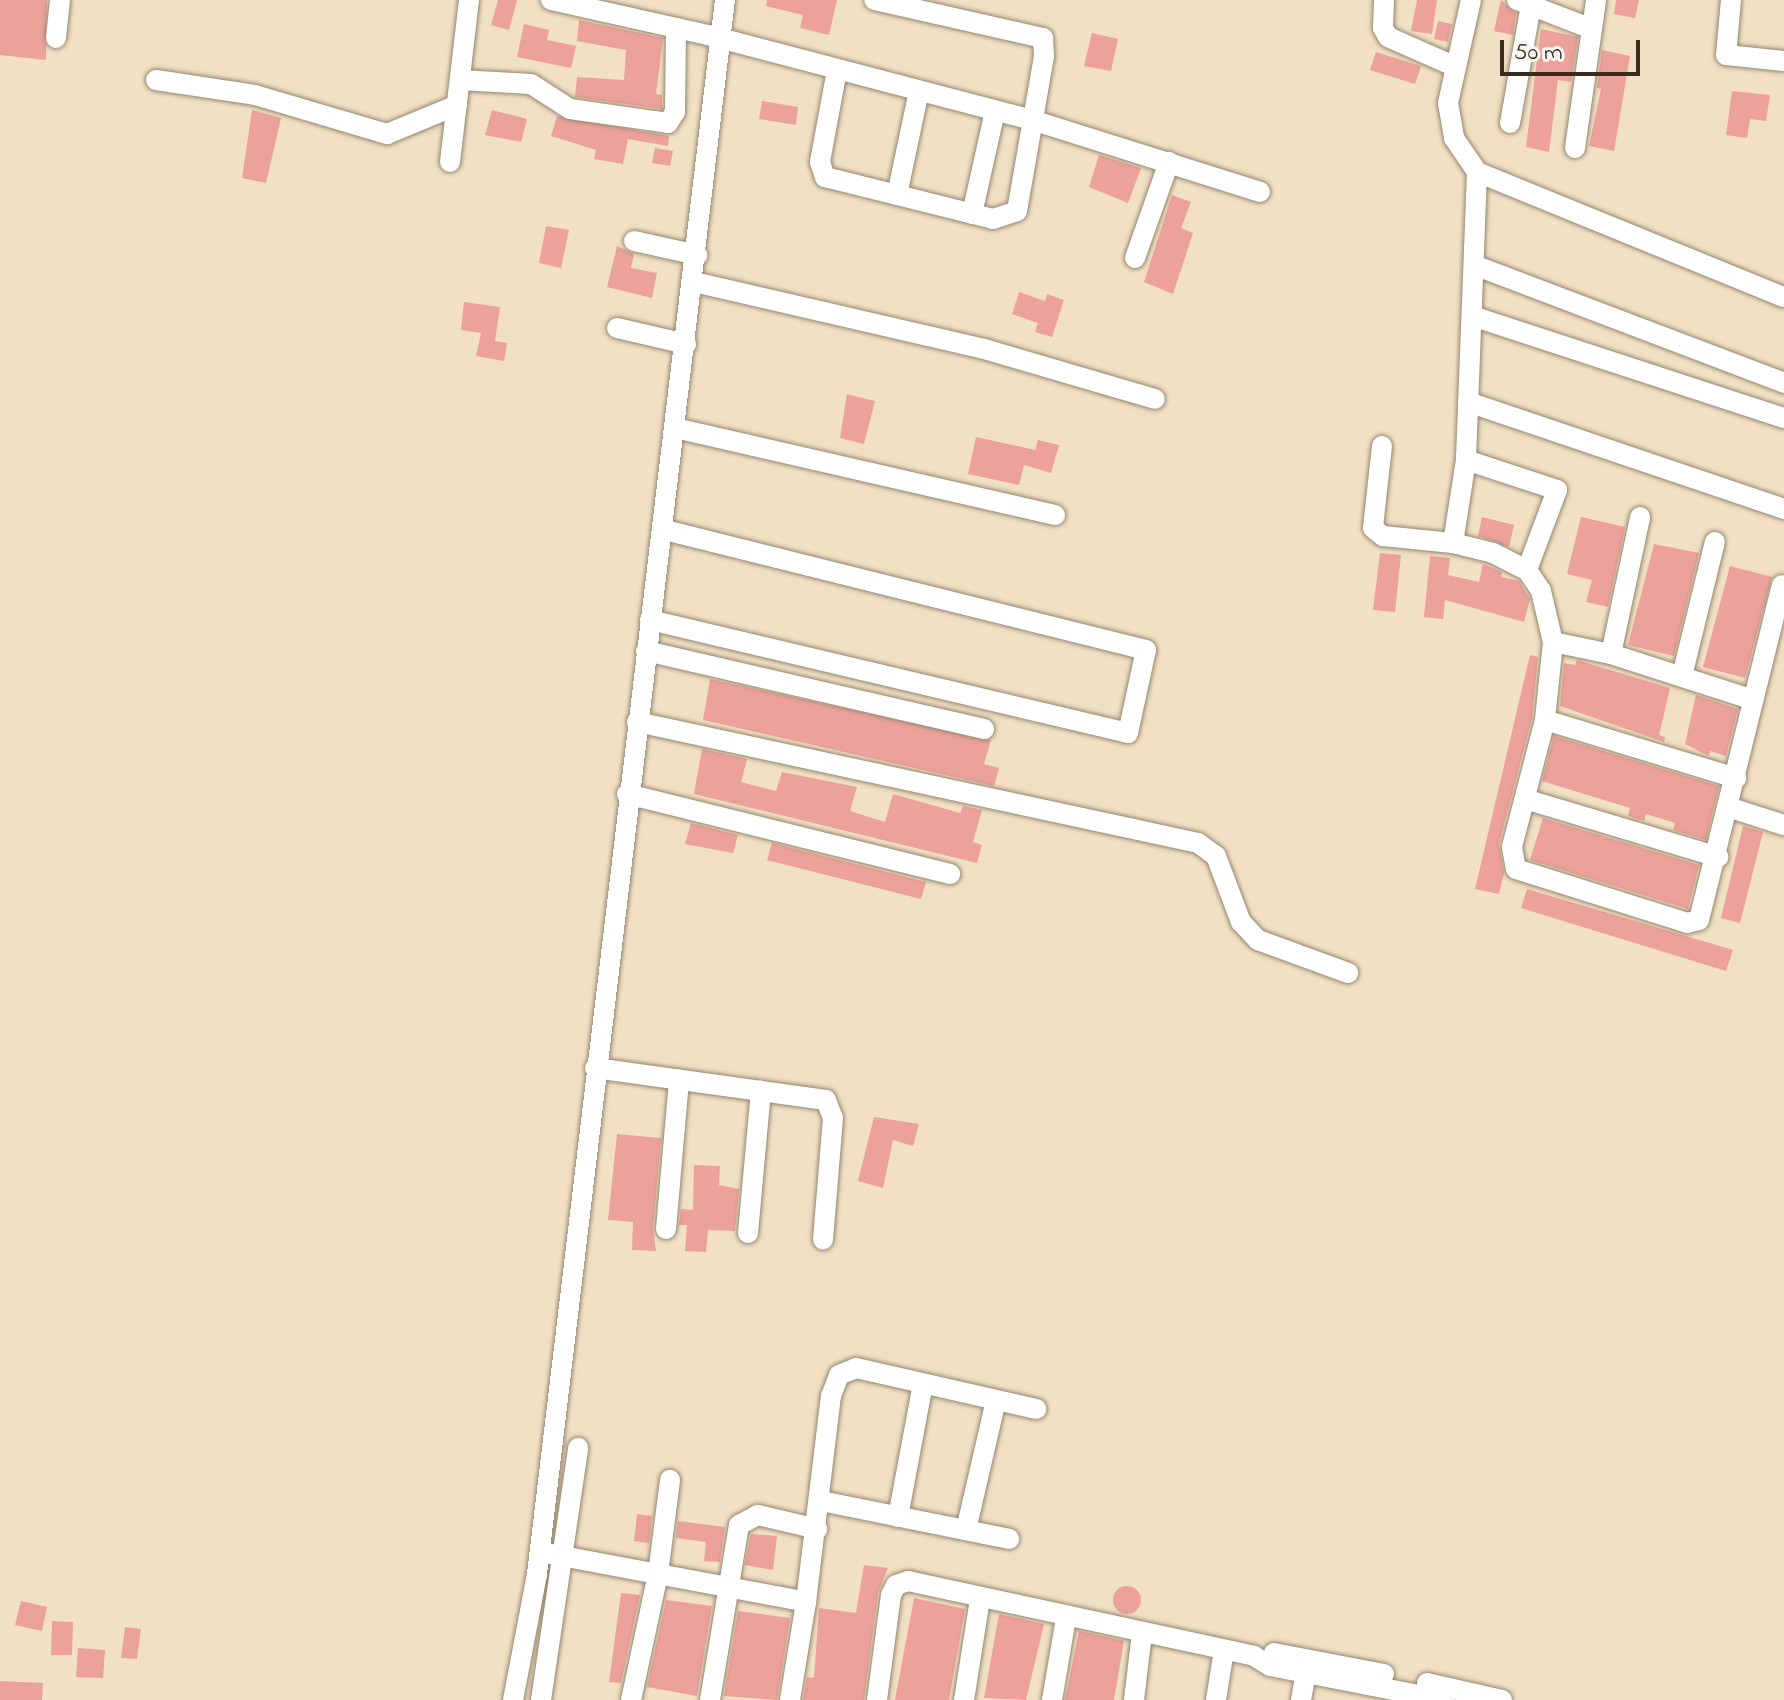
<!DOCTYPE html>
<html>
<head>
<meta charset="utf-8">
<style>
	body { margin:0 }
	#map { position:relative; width:1784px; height:1700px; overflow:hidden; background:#f1e0c3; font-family:"Indie Flower",sans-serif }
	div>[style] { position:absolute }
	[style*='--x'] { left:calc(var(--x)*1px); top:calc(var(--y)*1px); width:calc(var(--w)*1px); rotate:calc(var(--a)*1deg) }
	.building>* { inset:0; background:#eca19a }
	.round { border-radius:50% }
	.roads { filter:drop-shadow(0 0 2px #968570) drop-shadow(0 0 2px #968570) }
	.minor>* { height:20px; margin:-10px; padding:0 10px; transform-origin:10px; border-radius:10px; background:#fff }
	span { translate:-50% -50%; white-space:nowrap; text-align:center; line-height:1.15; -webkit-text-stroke:6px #f6f6f2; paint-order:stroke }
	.scale { position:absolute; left:1500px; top:40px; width:140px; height:36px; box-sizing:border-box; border:4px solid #3b2a1e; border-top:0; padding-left:10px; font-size:24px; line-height:28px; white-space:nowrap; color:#3b2a1e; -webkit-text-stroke:6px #f6f6f2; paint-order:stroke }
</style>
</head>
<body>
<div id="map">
	<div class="building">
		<div style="clip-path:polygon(0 0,47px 0,46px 60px,0 55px)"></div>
		<div style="clip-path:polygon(498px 0,517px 0,509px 30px,491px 25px)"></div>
		<div style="clip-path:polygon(767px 0,837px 0,829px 35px,800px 28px,803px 15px,766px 6px)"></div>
		<div style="clip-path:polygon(1417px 0,1437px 0,1432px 34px,1411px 31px)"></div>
		<div style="clip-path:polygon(1501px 0,1516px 14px,1513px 35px,1494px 31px)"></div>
		<div style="clip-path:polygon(1616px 0,1639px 0,1635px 18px,1614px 14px)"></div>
		<div style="clip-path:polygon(579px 20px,663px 38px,656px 94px,662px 95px,662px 109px,575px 97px,577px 77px,624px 80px,626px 50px,577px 41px)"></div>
		<div style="clip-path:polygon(1438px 21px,1452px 24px,1448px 42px,1434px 39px)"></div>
		<div style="clip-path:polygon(524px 24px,549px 30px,547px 40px,576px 46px,571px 68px,517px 57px)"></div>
		<div style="clip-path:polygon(1541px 29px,1578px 37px,1571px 82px,1558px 80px,1549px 152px,1526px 147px)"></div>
		<div style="clip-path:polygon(1092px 33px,1118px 39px,1111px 71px,1084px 66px)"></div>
		<div style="clip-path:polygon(1602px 50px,1630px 56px,1614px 151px,1589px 146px,1601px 89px,1597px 88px)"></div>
		<div style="clip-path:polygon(1376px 52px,1421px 66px,1415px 84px,1370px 70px)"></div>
		<div style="clip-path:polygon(1732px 91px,1770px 95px,1766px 121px,1750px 119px,1747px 138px,1726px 135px)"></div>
		<div style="clip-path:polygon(762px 101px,798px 107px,796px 125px,759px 119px)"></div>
		<div style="clip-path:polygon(252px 110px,281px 118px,266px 183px,242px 178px)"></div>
		<div style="clip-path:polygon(492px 110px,527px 119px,521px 142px,485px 135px)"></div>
		<div style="clip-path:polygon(557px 116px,669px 136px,668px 146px,628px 139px,623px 164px,594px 159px,596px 150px,551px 136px)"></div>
		<div style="clip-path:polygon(655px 148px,673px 151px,670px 166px,652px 163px)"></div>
		<div style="clip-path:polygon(1099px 155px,1141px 168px,1128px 203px,1089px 187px)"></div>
		<div style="clip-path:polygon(1172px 195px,1191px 202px,1181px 228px,1193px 233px,1173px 294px,1144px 282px)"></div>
		<div style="clip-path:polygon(546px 226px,569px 230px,561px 268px,539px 263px)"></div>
		<div style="clip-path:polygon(617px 246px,634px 254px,631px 268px,657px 273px,652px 298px,607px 287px)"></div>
		<div style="clip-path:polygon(1019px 292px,1045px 301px,1047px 294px,1064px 300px,1052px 337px,1035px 332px,1038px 323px,1012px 314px)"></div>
		<div style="clip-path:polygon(464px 302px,500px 307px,495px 341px,507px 343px,504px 361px,476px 356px,481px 333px,461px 330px)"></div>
		<div style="clip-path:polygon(847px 394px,875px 401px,864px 444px,840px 438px)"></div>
		<div style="clip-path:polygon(976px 437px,1035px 450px,1038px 440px,1059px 445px,1051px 473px,1024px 465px,1019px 485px,968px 474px)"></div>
		<div style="clip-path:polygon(1482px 517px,1514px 525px,1509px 547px,1478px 536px)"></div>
		<div style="clip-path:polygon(1581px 517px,1625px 527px,1608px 607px,1586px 602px,1592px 580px,1567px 574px)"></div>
		<div style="clip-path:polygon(1654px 544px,1699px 553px,1674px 656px,1628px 645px)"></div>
		<div style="clip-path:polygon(1380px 553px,1401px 555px,1395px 612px,1373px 610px)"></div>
		<div style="clip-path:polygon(1430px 556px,1450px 558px,1448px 575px,1479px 582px,1483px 564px,1502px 572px,1501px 577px,1519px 581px,1530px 599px,1524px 622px,1445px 600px,1443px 619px,1424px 617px)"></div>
		<div style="clip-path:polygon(1730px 566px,1772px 577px,1745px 678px,1703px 667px)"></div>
		<div style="clip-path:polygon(1530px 655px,1538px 657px,1532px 718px,1499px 844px,1504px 873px,1499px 894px,1475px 889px)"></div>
		<div style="clip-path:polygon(1577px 660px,1670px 688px,1659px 735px,1665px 737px,1664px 742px,1560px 706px,1564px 663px,1575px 665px)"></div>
		<div style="clip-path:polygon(710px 679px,991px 740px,984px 764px,999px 768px,994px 786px,703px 720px)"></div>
		<div style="clip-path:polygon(1696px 695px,1738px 709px,1726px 756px,1710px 751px,1709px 756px,1685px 744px)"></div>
		<div style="clip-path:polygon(1554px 736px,1719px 786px,1706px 840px,1673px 830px,1675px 823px,1646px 814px,1644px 821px,1628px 816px,1630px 808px,1542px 781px)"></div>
		<div style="clip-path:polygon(702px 749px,747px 759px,741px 782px,776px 791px,782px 772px,857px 787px,850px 811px,885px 822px,893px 794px,960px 813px,963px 806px,982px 810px,973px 842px,982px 845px,977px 863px,694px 794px)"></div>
		<div style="clip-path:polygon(1543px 818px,1699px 865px,1688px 909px,1530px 860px)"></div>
		<div style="clip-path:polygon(691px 823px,738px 835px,733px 853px,685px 844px)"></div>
		<div style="clip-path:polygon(1743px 826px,1763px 832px,1740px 923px,1721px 918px)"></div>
		<div style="clip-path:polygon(772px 843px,926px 882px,921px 899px,767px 860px)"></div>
		<div style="clip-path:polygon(1527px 889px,1733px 950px,1726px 971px,1521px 908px)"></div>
		<div style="clip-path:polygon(874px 1117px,919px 1124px,913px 1146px,893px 1140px,883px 1188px,858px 1181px)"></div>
		<div style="clip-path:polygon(617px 1134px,661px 1138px,653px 1228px,656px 1251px,632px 1250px,633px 1222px,608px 1220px)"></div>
		<div style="clip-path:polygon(694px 1165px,720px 1166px,719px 1185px,739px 1189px,735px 1231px,708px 1230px,706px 1252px,685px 1251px,687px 1225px,679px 1225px,681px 1209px,693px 1210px)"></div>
		<div style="clip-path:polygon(637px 1514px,652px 1516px,649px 1543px,634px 1541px)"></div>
		<div style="clip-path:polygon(678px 1521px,725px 1527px,720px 1562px,704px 1561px,706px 1542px,676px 1538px)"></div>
		<div style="clip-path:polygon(751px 1534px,777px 1536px,773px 1570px,745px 1565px)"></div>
		<div style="clip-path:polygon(864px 1565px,888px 1568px,878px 1593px,864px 1700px,803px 1700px,807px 1677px,814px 1678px,819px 1608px,856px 1613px)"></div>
		<div class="round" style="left:1113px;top:1586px;width:28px;height:28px"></div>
		<div style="clip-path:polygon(621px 1593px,640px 1595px,621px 1683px,609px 1682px)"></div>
		<div style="clip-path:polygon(914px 1598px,965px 1609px,949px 1700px,895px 1700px)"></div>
		<div style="clip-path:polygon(666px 1600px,712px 1606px,697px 1696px,647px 1687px)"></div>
		<div style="clip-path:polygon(21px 1601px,47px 1607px,42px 1631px,15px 1625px)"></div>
		<div style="clip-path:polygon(738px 1611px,790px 1618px,777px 1700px,724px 1696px)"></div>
		<div style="clip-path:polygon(999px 1614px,1044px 1624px,1026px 1700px,984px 1698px)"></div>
		<div style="clip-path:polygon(52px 1621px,73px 1622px,72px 1655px,51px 1655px)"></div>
		<div style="clip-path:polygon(125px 1627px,141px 1629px,137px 1659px,121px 1658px)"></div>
		<div style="clip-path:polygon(1079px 1631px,1124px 1641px,1114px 1700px,1065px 1700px)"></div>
		<div style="clip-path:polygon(78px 1648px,105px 1650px,103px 1678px,76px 1677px)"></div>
		<div style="clip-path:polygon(0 1681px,43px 1683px,42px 1700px,0 1700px)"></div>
	</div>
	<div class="roads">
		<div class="minor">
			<div style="--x:551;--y:0;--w:161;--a:12.6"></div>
			<div style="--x:708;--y:35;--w:335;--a:14.7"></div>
			<div style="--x:1032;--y:120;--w:239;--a:17.5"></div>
			<div style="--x:1384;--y:0;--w:28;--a:92"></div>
			<div style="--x:1383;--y:28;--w:10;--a:61"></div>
			<div style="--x:1388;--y:37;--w:74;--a:23.8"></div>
			<div style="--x:1471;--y:0;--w:106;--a:102.6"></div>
			<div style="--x:1448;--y:103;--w:36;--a:80"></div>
			<div style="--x:1454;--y:138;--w:41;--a:55.9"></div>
			<div style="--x:1477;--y:172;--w:288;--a:92.2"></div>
			<div style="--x:1466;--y:460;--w:84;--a:98.9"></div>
			<div style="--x:1453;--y:543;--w:41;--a:14"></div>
			<div style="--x:1493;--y:553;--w:38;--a:27"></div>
			<div style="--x:1527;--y:570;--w:25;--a:56"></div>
			<div style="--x:1541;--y:591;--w:52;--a:76.8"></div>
			<div style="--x:1553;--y:642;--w:78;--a:95.9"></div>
			<div style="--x:1545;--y:720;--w:131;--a:104.6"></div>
			<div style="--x:1512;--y:847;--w:22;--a:80"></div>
			<div style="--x:1516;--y:869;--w:179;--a:17.5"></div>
			<div style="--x:1687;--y:923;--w:12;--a:-14"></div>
			<div style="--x:1699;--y:920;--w:345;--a:-76.1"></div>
			<div style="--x:1517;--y:0;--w:80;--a:21.1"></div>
			<div style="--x:1731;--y:0;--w:55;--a:95.2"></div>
			<div style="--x:1726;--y:55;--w:58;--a:5.9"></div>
			<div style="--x:56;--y:38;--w:38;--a:-84"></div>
			<div style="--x:837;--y:70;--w:94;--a:100.5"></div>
			<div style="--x:820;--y:162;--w:16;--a:72"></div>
			<div style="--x:825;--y:177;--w:173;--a:14"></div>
			<div style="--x:993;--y:219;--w:25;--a:-18"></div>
			<div style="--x:1017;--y:211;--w:157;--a:-80.1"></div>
			<div style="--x:1044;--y:56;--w:18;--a:-93"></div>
			<div style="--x:1043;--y:38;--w:173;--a:-167.3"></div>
			<div style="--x:156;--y:80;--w:100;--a:8.6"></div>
			<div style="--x:255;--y:95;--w:138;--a:16.5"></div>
			<div style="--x:387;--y:134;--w:76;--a:-22.5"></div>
			<div style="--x:460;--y:80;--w:71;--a:3.2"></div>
			<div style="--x:531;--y:84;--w:46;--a:32.7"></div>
			<div style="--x:570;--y:109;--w:99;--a:8.1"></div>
			<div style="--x:668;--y:123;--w:13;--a:-58"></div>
			<div style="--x:675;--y:112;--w:84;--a:-89.3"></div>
			<div style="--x:1510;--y:123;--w:125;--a:-79.9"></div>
			<div style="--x:1575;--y:148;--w:149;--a:-81.9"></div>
			<div style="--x:450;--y:162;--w:163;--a:-83.3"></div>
			<div style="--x:1477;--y:172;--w:331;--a:22.2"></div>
			<div style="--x:897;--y:195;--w:106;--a:-78.1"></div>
			<div style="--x:972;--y:214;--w:106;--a:-77.4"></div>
			<div style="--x:634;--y:241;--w:65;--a:12.5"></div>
			<div style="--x:1135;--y:258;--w:102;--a:-70.5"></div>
			<div style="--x:1474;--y:265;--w:332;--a:20.8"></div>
			<div style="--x:694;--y:282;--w:298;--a:13"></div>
			<div style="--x:984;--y:349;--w:178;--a:16.3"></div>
			<div style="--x:1472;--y:316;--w:328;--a:18.1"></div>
			<div style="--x:617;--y:328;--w:71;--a:13.1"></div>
			<div style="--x:1468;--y:402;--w:334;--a:18.7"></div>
			<div style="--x:675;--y:428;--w:390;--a:12.9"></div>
			<div style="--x:1382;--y:446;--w:82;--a:96.3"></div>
			<div style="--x:1373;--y:528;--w:13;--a:39"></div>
			<div style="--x:1383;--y:536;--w:70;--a:5.7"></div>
			<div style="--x:1466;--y:460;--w:96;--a:18.2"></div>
			<div style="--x:1557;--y:490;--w:85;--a:110.6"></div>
			<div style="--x:650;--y:620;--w:491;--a:13.3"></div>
			<div style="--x:1128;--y:733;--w:85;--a:-77.8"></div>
			<div style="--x:1146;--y:650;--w:499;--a:-166"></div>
			<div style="--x:1553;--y:642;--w:59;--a:11.7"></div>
			<div style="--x:1611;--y:654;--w:149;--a:17.9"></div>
			<div style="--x:646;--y:651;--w:347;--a:13"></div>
			<div style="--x:1611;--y:654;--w:140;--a:-78"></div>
			<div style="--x:1682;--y:676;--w:138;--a:-76.2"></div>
			<div style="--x:1545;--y:720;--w:200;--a:16.9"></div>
			<div style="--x:637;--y:722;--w:574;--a:12.17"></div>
			<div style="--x:1198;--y:843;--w:22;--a:36"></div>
			<div style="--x:1216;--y:856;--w:71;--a:69.3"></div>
			<div style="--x:1241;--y:922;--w:25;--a:47"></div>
			<div style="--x:1258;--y:940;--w:96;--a:20.1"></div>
			<div style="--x:627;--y:794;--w:333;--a:13.9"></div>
			<div style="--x:1525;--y:799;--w:202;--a:16.7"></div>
			<div style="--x:1731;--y:808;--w:56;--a:17.8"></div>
			<div style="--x:595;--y:1068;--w:233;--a:7.9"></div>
			<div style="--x:826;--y:1100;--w:19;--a:69"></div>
			<div style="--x:833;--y:1118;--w:122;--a:94.7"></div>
			<div style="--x:666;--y:1229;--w:150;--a:-85"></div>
			<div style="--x:748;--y:1233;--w:143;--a:-84.8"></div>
			<div style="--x:821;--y:1501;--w:192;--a:11.4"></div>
			<div style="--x:898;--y:1517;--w:135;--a:-79.4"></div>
			<div style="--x:966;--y:1530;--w:133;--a:-77"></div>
			<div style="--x:540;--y:1552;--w:271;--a:10.6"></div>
			<div style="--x:806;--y:1602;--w:99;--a:99.3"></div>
			<div style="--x:806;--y:1602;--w:208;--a:-83.1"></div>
			<div style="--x:831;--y:1396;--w:22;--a:-69"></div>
			<div style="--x:839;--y:1375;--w:18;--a:-22"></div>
			<div style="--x:856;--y:1368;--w:185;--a:12.8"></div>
			<div style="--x:1274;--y:1653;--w:112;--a:10.8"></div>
			<div style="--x:1427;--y:1683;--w:77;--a:12.8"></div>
			<div style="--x:513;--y:1700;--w:128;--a:-79.2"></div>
			<div style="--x:537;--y:1574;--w:1585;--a:-83.19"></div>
			<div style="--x:541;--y:1700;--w:255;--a:-81.6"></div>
			<div style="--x:631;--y:1700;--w:129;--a:-77.9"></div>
			<div style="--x:658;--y:1574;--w:95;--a:-82.7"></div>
			<div style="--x:710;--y:1700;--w:177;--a:-80.6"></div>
			<div style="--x:739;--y:1525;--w:21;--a:-28"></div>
			<div style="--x:758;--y:1515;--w:61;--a:13.3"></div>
			<div style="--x:877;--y:1700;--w:106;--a:-82.4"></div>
			<div style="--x:891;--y:1595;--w:11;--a:-63"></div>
			<div style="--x:896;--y:1585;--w:13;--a:-18"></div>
			<div style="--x:908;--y:1581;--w:354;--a:12.2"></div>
			<div style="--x:1254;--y:1656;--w:19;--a:32"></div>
			<div style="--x:1270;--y:1666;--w:178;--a:11"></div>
			<div style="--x:964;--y:1700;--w:102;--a:-81"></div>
			<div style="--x:1052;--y:1700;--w:83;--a:-80.3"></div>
			<div style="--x:1134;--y:1700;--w:67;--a:-83.2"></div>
			<div style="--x:1216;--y:1700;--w:51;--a:-80.9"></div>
			<div style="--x:1301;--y:1700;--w:27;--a:-80"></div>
		</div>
	</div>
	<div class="scale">50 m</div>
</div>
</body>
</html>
